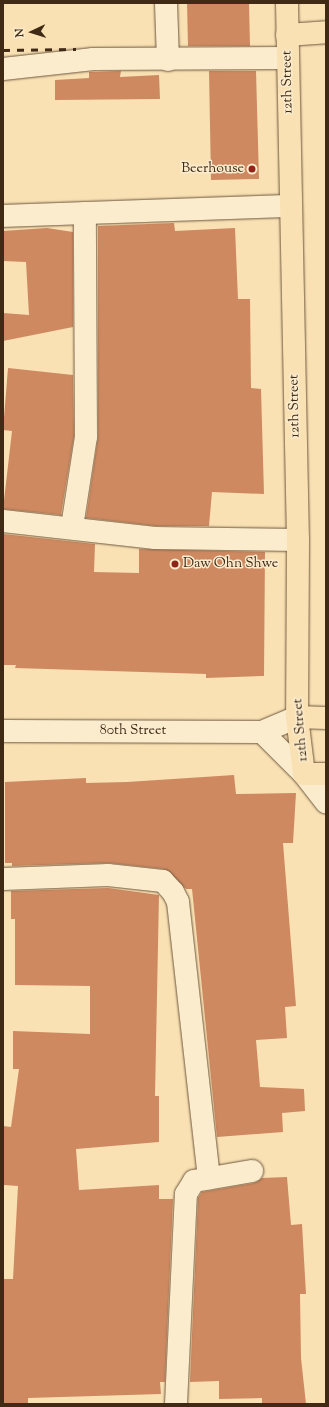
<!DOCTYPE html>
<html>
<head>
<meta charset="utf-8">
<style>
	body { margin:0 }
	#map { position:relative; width:329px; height:1407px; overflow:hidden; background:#f9e1b4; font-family:"Sorts Mill Goudy",serif }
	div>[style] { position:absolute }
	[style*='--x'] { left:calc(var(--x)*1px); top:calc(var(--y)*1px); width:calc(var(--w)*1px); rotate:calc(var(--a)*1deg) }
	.building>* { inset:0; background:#ce8961 }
	.roads { filter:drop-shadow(0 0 1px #6e573d) drop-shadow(0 0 1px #6e573d) }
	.street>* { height:22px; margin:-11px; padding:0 11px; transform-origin:11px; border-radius:11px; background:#fbecce }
	.secondary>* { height:22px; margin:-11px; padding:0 11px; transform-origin:11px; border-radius:11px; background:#fbecce }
	.primary>* { height:22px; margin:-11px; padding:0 11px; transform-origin:11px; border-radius:11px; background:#f9e1b4 }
	.highway>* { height:22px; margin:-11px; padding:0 11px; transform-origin:11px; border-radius:11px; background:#f9e1b4 }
	.rail>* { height:3px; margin-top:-1.5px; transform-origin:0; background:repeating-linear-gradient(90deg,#402915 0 7px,transparent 0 14px) }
	.dots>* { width:11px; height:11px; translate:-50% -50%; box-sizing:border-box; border:2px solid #fbecce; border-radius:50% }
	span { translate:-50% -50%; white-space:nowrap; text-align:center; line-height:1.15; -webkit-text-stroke:3px #fbecce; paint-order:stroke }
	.street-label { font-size:14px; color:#402915 }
	.poi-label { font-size:14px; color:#402915 }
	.right { translate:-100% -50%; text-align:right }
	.left { translate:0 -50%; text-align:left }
	.frame { position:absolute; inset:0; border:4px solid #402915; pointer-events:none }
	.north { position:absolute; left:12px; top:12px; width:40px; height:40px; -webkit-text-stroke:3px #fbecce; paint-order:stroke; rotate:266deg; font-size:11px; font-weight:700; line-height:16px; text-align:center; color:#402915 }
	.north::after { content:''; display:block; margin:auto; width:14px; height:18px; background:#402915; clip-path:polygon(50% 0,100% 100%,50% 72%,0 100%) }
</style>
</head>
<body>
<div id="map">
	<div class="building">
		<div style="clip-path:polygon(187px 3px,249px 3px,250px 46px,188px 46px)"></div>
		<div style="clip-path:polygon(121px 71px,120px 77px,159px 75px,160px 99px,55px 100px,55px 80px,89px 78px,89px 72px)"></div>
		<div style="clip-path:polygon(209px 71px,256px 71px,259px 179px,211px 180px)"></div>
		<div style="clip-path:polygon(174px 223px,175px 231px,235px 228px,238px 299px,250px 299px,251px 388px,261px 389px,264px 494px,212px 492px,209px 526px,156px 526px,86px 518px,98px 437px,98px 226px)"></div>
		<div style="clip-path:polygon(47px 228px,73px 232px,73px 327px,3px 341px,3px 313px,29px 315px,26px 262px,3px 261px,3px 231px)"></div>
		<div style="clip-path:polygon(8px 368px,73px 375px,74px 436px,61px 515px,3px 509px,12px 431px,3px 430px)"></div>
		<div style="clip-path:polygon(3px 534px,95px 544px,94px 572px,139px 573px,139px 549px,265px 552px,264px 676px,206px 678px,206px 674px,15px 668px,16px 665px,3px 665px)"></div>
		<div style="clip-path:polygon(234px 775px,236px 794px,296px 793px,293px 843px,283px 843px,296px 1006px,285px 1007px,287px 1038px,256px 1040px,260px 1087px,304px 1089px,305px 1111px,282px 1113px,283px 1132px,217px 1137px,192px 889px,186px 889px,164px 869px,109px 863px,12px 866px,12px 863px,5px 863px,5px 782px,86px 778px,86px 783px,127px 782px)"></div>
		<div style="clip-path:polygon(108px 888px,159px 895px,155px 1096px,159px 1096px,159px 1142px,76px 1149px,79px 1190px,159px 1185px,159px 1199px,173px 1199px,165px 1382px,160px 1382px,161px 1394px,28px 1398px,28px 1403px,3px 1403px,3px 1279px,13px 1279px,18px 1186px,4px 1185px,3px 1161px,3px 1126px,11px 1127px,19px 1069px,13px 1069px,13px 1031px,90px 1034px,90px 986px,15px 985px,15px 919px,11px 919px,11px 891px)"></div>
		<div style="clip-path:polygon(287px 1177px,291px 1225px,302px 1224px,306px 1294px,300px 1294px,301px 1358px,306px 1404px,262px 1404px,262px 1398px,219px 1399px,219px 1381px,190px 1382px,198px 1198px,202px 1192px,254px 1183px,262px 1178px)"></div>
	</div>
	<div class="roads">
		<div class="street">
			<div style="--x:166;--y:3;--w:57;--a:88"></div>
			<div style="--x:3;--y:69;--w:91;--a:-6.3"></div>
			<div style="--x:93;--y:59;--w:194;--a:-0.3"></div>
			<div style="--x:3;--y:216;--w:287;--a:-2"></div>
			<div style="--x:3;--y:521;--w:153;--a:6.4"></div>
			<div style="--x:155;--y:538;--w:143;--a:0.8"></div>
			<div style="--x:72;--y:527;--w:91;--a:-81.2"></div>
			<div style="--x:86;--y:437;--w:224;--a:-90.3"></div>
			<div style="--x:3;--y:731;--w:259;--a:0.2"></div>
			<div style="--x:262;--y:732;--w:38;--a:-23"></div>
			<div style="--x:262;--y:732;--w:59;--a:45"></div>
			<div style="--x:3;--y:879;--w:105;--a:-2.2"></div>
			<div style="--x:108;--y:875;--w:55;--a:6.2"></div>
			<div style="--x:163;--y:881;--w:15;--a:48"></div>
			<div style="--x:173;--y:892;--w:11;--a:63"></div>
			<div style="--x:178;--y:902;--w:278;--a:83.6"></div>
			<div style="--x:176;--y:1404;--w:210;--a:-87.3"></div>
			<div style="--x:186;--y:1194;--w:15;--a:-58"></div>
			<div style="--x:194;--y:1181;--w:59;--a:-9.8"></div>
		</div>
		<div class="secondary">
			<div style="--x:304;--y:774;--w:36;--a:52"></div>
		</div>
		<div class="primary">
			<div style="--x:287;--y:3;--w:537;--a:88.83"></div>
			<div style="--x:298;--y:540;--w:177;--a:90.3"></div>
			<div style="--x:297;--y:717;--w:57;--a:83"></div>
		</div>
		<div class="highway">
			<div style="--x:287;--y:35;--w:39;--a:-4"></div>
			<div style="--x:297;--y:717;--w:29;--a:2"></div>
			<div style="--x:304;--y:774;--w:22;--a:0"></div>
		</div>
	</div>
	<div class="rail">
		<div style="--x:3;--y:50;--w:73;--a:-0.8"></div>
	</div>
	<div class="dots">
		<div style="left:252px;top:169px;background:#8f2418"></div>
		<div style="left:175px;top:564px;background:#8f2418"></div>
	</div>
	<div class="street-label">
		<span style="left:288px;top:82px;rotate:-91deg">12th Street</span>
		<span style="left:295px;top:406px;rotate:-91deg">12th Street</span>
		<span style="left:301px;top:730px;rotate:-95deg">12th Street</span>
		<span style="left:133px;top:731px">80th Street</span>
	</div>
	<div class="poi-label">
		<span class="right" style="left:244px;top:169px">Beerhouse</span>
		<span class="left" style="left:183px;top:564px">Daw Ohn Shwe</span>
	</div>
	<div class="frame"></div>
	<div class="north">N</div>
</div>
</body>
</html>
